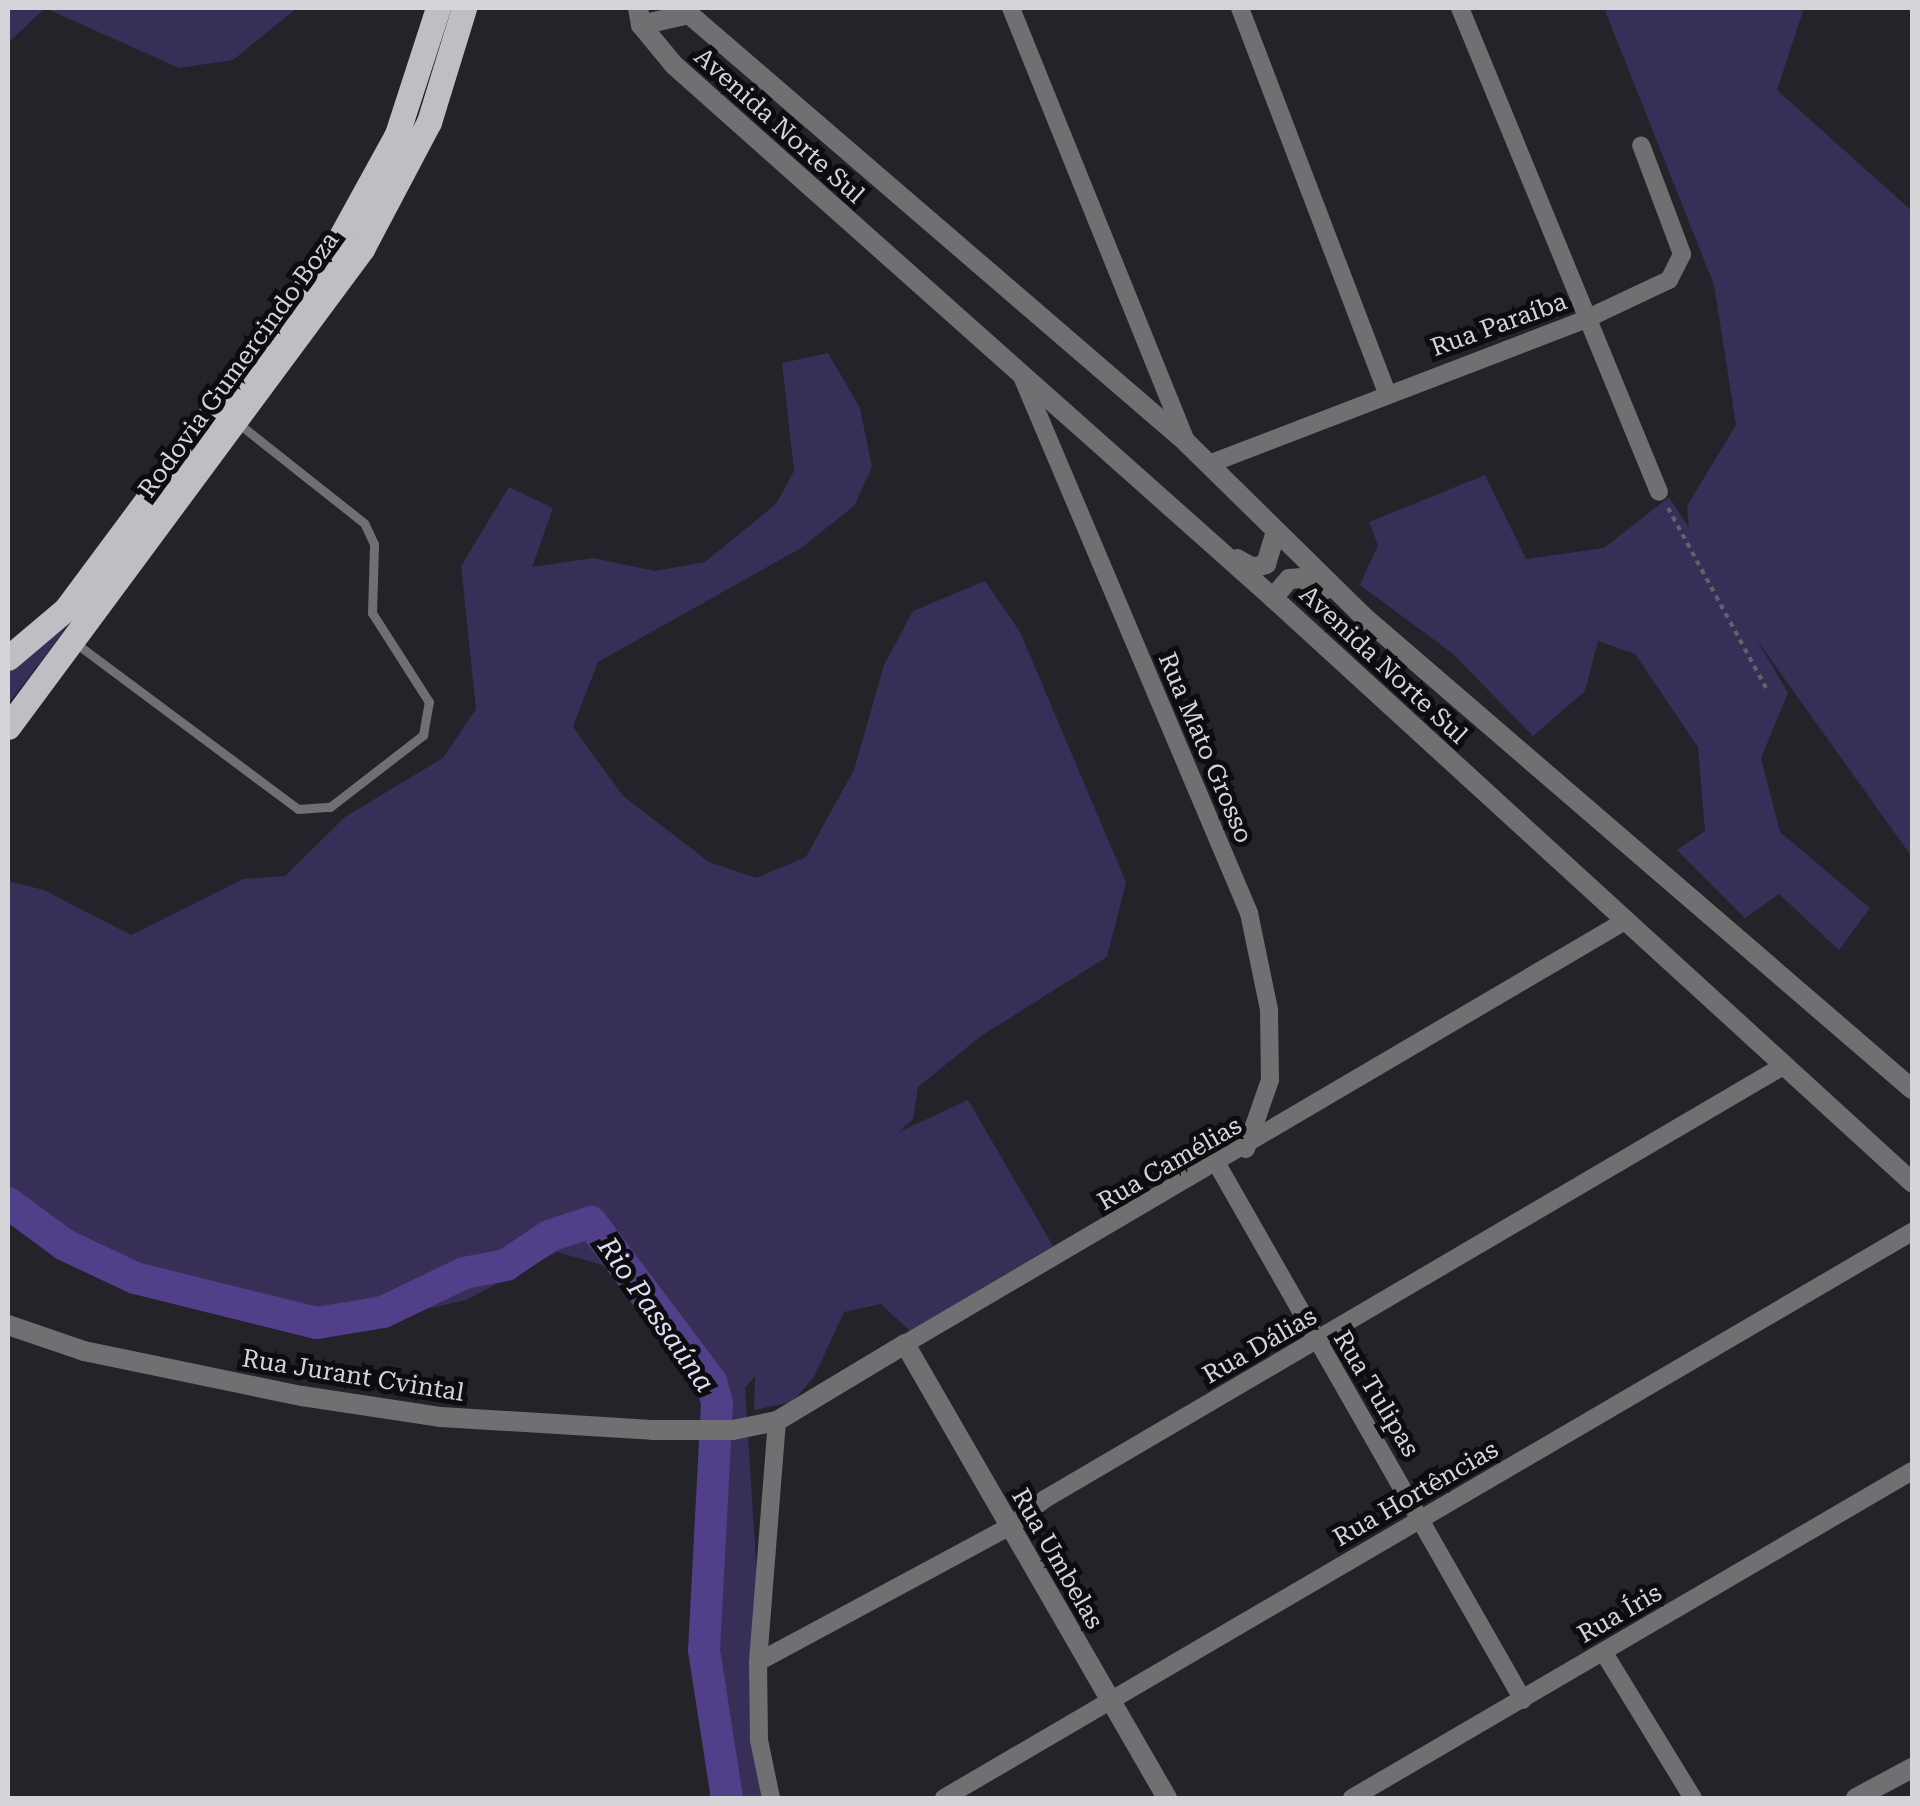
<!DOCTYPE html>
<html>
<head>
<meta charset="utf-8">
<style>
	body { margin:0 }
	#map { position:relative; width:1920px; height:1806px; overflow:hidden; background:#232329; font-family:"Roboto Serif",serif }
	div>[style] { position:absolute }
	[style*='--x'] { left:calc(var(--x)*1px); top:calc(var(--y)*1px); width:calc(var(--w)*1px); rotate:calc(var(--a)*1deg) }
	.green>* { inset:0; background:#372f58 }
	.river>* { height:32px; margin:-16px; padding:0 16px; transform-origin:16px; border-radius:16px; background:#523f8a }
	.path>* { height:4px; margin-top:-2px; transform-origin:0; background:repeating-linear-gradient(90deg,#626268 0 5px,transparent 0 10px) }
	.service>* { height:9px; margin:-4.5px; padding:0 4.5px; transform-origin:4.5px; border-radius:4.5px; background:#707073 }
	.minor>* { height:18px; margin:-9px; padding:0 9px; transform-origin:9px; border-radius:9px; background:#707073 }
	.tertiary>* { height:20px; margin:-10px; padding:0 10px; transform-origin:10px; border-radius:10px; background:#707073 }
	.primary>* { height:25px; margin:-12.5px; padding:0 12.5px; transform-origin:12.5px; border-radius:12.5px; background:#bebec4 }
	span { translate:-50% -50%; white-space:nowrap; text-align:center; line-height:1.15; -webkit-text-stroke:10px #0d0c0f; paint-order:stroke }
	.street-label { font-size:25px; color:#d5d5d9 }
	.water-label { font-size:28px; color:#dedcf1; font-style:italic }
	.frame { position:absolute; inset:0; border:10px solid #d5d5d9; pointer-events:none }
</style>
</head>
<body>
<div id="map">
	<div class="green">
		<div style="clip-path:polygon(8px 8px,297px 8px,233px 60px,179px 68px,45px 8px,8px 43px)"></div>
		<div style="clip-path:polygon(1604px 8px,1804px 8px,1777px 90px,1912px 211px,1912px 857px,1757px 640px,1788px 693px,1761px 758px,1780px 832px,1870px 908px,1839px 950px,1779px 894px,1745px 918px,1677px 850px,1705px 831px,1698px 747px,1635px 654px,1598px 641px,1585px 691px,1533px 736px,1452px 653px,1360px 585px,1378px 545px,1369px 522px,1485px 475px,1526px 559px,1604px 548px,1669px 497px,1689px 528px,1687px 506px,1736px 425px,1714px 285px)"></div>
		<div style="clip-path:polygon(828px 353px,860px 408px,872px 467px,854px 506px,801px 548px,598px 662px,573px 727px,623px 796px,709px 862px,756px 878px,806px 857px,854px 770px,884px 665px,913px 611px,985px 581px,1020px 632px,1126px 882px,1107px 957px,981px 1036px,918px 1087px,913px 1119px,899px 1132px,968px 1100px,1053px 1246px,910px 1331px,881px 1304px,844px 1312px,814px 1377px,792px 1402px,754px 1410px,755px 1376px,745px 1388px,771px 1798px,721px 1798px,706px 1643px,715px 1420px,613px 1268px,557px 1252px,466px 1300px,333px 1331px,127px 1289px,49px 1246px,8px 1215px,8px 881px,44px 890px,131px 935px,243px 879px,285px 876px,345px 817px,443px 758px,476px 709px,461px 566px,509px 487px,553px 508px,532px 567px,593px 558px,655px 571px,705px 562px,776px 504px,794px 471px,782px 363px)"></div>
		<div style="clip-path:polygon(67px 627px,8px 704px,8px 670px)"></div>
	</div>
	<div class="river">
		<div style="--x:8;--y:1203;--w:71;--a:36.4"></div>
		<div style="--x:65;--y:1245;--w:77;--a:25.2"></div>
		<div style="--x:135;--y:1278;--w:187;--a:13.9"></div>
		<div style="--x:317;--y:1323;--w:67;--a:-9.5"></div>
		<div style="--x:383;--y:1312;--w:90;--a:-25.7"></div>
		<div style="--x:464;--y:1273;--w:43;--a:-10.8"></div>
		<div style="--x:506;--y:1265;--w:52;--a:-34"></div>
		<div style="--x:549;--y:1236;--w:44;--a:-18.4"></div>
		<div style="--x:591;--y:1222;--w:200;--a:53.1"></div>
		<div style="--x:711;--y:1382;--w:22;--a:74"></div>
		<div style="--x:717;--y:1403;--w:247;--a:93"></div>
		<div style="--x:704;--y:1650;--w:150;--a:81.2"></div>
	</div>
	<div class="path">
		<div style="--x:1668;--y:508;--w:205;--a:61.4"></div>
	</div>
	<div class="service">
		<div style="--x:74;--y:642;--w:279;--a:36.7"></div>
		<div style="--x:298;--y:809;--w:32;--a:-4"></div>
		<div style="--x:330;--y:807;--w:118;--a:-37.7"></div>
		<div style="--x:423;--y:735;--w:34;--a:-80"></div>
		<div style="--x:429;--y:702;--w:106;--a:-122.6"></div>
		<div style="--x:372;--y:613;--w:69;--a:-88.3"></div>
		<div style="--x:374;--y:544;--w:23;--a:-115"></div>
		<div style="--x:364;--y:523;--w:161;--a:-141.6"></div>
	</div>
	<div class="minor">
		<div style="--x:1011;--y:8;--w:468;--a:68"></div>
		<div style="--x:1240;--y:8;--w:412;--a:69.1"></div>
		<div style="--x:1460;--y:8;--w:523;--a:67.65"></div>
		<div style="--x:1023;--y:379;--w:580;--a:67.06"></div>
		<div style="--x:1249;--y:913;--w:99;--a:78.3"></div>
		<div style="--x:1269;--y:1010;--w:70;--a:89.2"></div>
		<div style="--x:1270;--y:1080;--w:73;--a:109.2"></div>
		<div style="--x:1209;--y:464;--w:402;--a:-21"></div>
		<div style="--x:1584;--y:320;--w:94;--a:-25.2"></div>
		<div style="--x:1669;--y:280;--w:29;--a:-63"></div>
		<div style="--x:1682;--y:254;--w:116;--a:-110.6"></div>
		<div style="--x:1217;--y:1164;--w:617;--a:60.28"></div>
		<div style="--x:905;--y:1344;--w:833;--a:-30.44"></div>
		<div style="--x:1604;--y:1653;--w:170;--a:58.5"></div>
		<div style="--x:758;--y:1662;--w:285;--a:-28.3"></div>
		<div style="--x:1009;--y:1527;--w:46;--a:-37.9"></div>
		<div style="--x:1045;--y:1499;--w:856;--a:-30.4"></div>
		<div style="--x:771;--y:1798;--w:59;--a:-101.7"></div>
		<div style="--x:759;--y:1740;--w:78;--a:-90.7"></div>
		<div style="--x:758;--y:1662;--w:242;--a:-85.5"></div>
		<div style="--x:944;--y:1798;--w:1121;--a:-30.32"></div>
		<div style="--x:1352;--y:1798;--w:648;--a:-30.28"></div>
	</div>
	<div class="tertiary">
		<div style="--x:638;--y:8;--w:17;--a:80"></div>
		<div style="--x:641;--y:25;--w:52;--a:50.5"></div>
		<div style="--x:674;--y:65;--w:802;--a:41.66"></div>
		<div style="--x:1273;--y:598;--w:866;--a:42.43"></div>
		<div style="--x:641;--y:25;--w:49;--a:-12.9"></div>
		<div style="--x:689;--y:14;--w:656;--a:40.73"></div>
		<div style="--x:1186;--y:442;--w:248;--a:44.5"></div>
		<div style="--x:1363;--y:616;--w:725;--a:40.75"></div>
		<div style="--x:1237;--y:559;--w:18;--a:29"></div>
		<div style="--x:1253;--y:568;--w:14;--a:-17"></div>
		<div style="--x:1266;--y:564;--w:30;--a:-73"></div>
		<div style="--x:1273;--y:598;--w:25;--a:-50"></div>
		<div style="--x:1289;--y:579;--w:13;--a:-4"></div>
		<div style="--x:1302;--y:578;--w:25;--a:29"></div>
		<div style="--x:8;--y:1325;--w:80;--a:18.9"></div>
		<div style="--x:84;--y:1351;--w:223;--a:11.7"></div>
		<div style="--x:302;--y:1396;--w:141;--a:8.6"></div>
		<div style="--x:441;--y:1417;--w:211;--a:3.5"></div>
		<div style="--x:652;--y:1430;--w:81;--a:0"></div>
		<div style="--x:733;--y:1430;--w:45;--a:-11.6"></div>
		<div style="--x:777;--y:1421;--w:149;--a:-31"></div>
		<div style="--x:905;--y:1344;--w:524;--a:60.01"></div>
		<div style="--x:1856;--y:1798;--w:64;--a:-28.2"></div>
	</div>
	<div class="primary">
		<div style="--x:8;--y:658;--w:76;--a:-40.2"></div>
		<div style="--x:66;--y:609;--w:451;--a:-53.4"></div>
		<div style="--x:335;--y:247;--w:129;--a:-61.2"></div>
		<div style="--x:397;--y:134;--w:133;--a:-72"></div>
		<div style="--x:8;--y:727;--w:595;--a:-53.48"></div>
		<div style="--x:362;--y:249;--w:144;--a:-62.2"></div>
		<div style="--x:429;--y:122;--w:119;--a:-72.9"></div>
	</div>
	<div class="street-label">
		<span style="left:779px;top:126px;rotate:42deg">Avenida Norte Sul</span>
		<span style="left:1499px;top:325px;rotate:-20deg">Rua Paraíba</span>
		<span style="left:239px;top:365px;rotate:-54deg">Rodovia Gumercindo Boza</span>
		<span style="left:1383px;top:665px;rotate:43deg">Avenida Norte Sul</span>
		<span style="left:1205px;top:748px;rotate:67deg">Rua Mato Grosso</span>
		<span style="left:1170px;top:1164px;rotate:-30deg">Rua Camélias</span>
		<span style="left:1260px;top:1346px;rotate:-30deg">Rua Dálias</span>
		<span style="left:353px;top:1376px;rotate:9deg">Rua Jurant Cvintal</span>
		<span style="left:1376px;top:1394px;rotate:59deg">Rua Tulipas</span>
		<span style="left:1416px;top:1494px;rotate:-30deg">Rua Hortências</span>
		<span style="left:1057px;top:1559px;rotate:60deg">Rua Umbelas</span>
		<span style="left:1620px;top:1614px;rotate:-30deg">Rua Íris</span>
	</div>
	<div class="water-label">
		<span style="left:656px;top:1315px;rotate:55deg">Rio Passaúna</span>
	</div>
	<div class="frame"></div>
</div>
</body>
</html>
